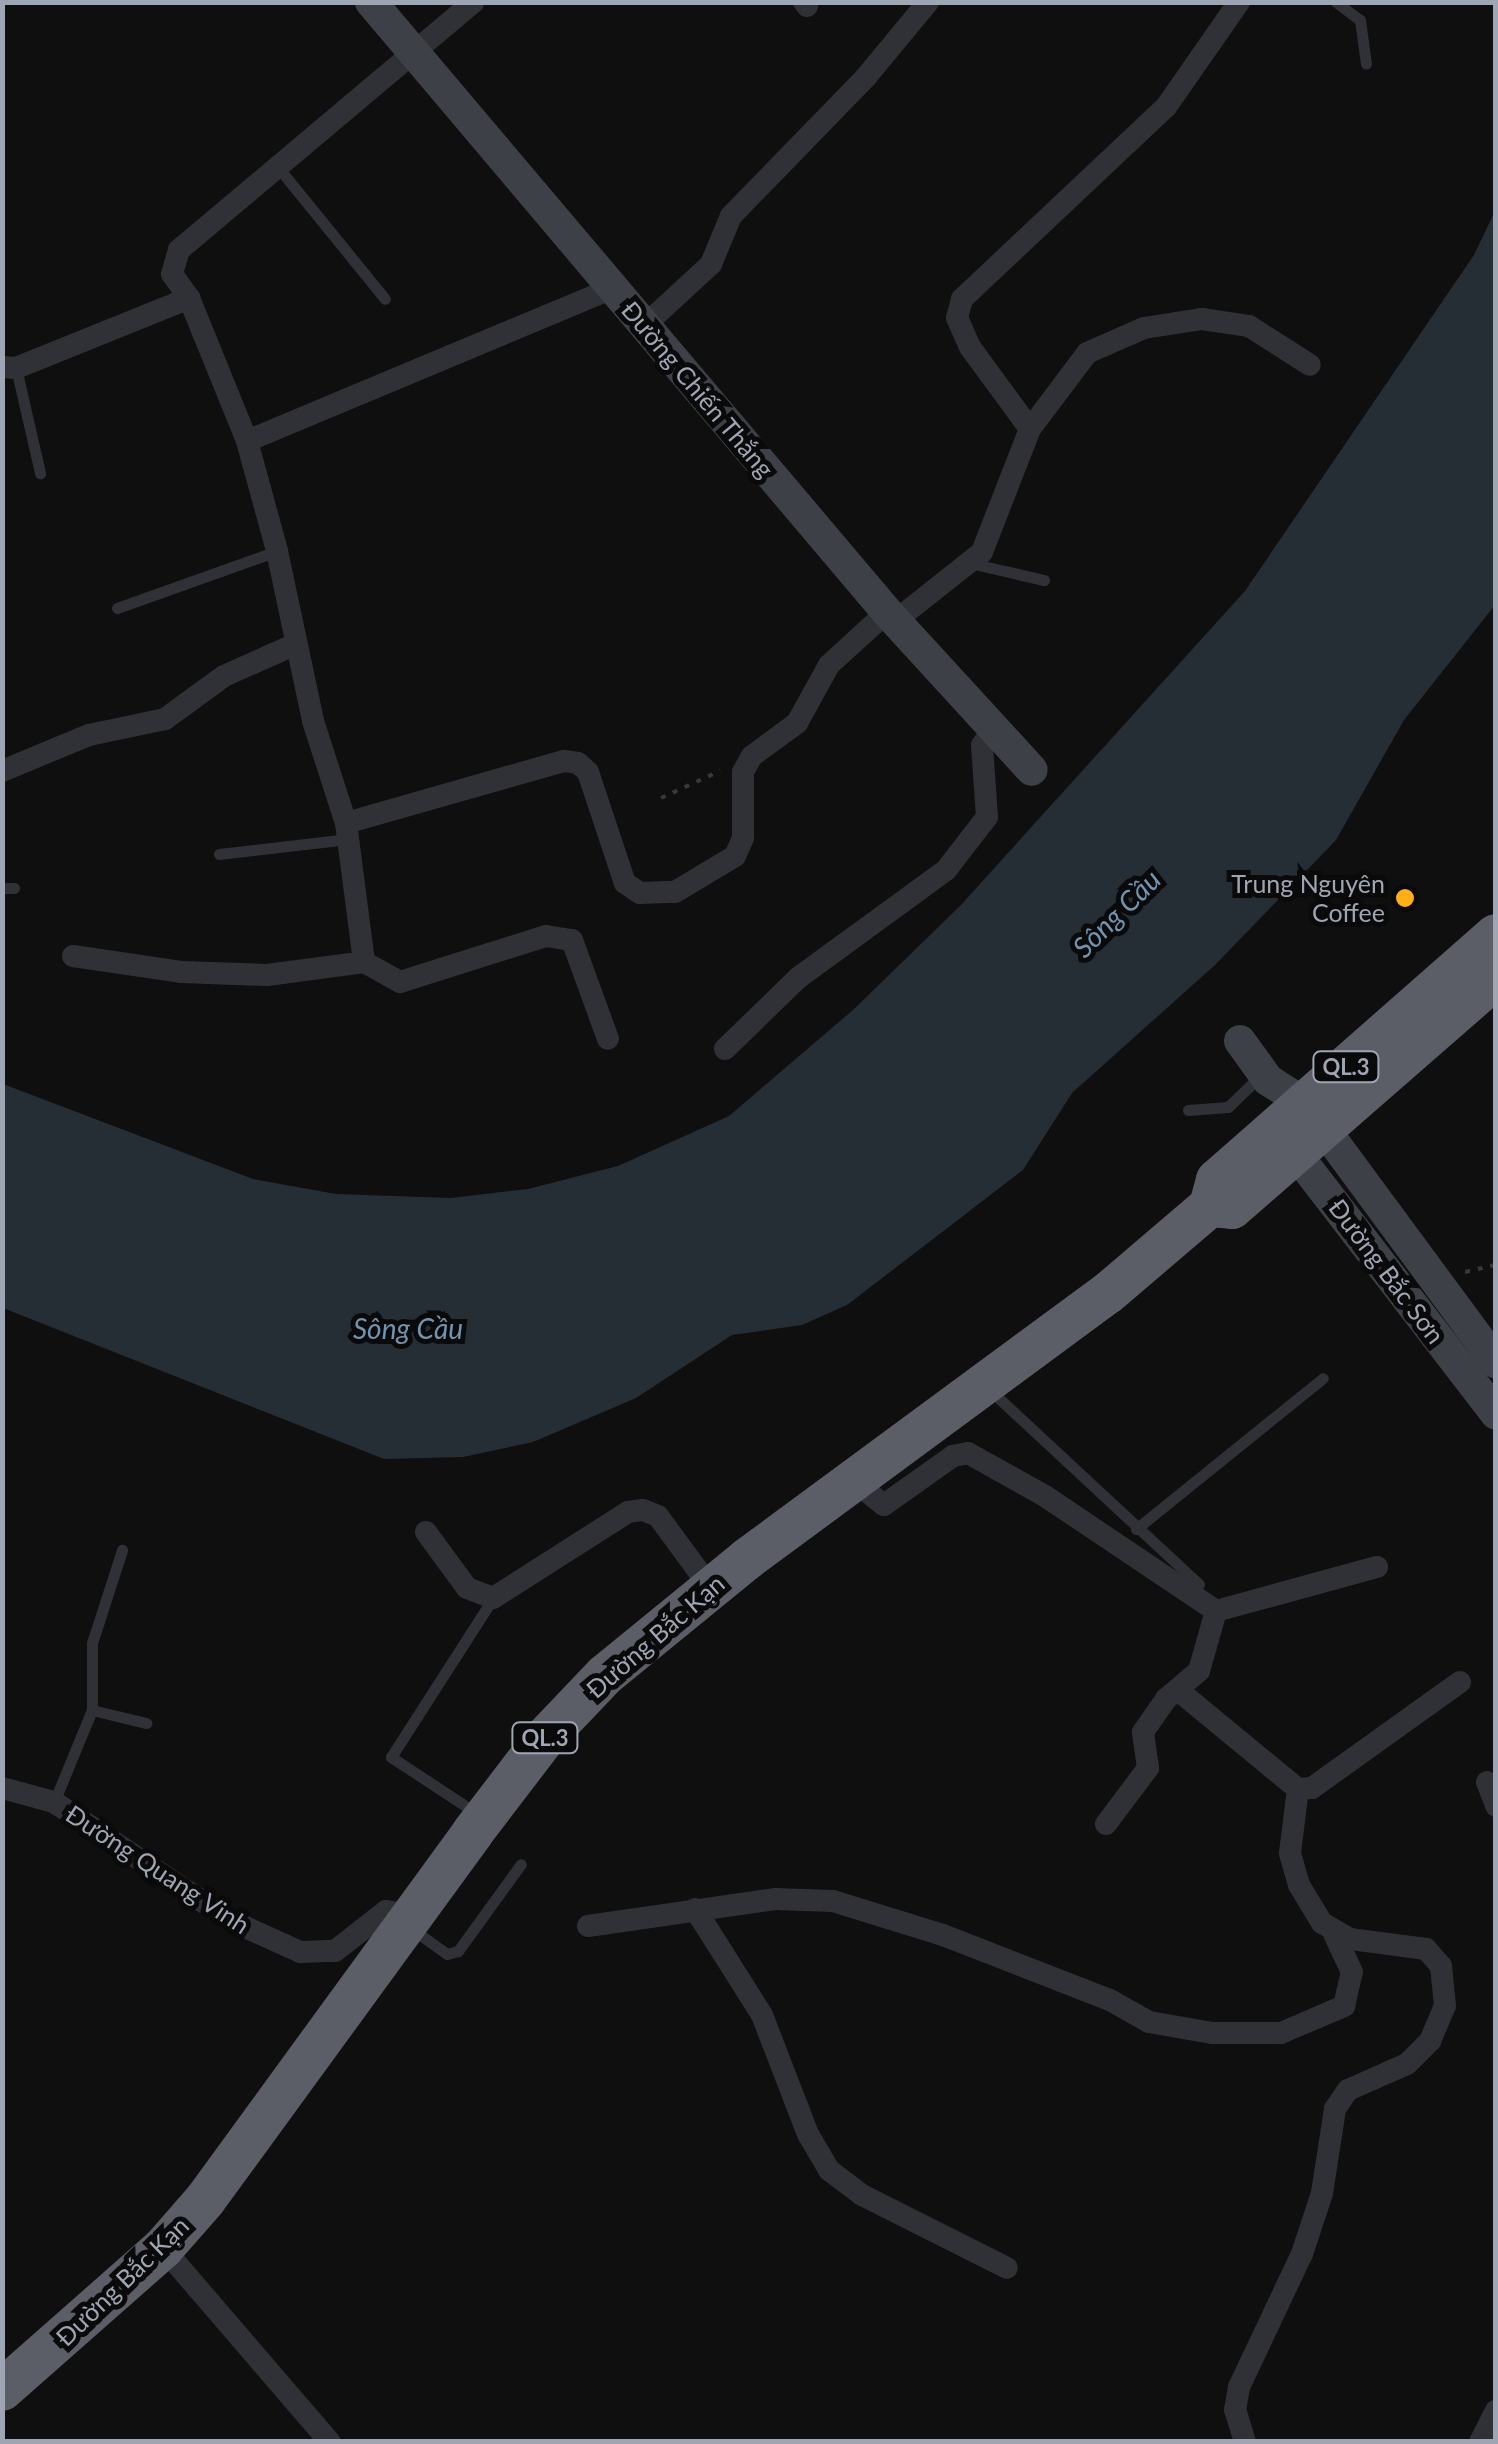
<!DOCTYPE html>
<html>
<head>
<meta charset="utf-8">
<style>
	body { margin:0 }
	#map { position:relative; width:1498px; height:2444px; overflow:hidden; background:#0f0f10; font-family:Lato,sans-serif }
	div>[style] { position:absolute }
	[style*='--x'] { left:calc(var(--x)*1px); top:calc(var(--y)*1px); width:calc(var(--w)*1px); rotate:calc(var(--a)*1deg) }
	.water>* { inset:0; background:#252e35 }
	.path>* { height:4px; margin-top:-2px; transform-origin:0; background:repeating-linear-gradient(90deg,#35383d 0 5px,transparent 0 13px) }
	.lane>* { height:11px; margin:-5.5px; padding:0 5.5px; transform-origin:5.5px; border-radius:5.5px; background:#303136 }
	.street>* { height:22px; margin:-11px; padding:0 11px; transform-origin:11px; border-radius:11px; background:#303136 }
	.secondary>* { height:32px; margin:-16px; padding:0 16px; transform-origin:16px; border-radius:16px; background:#3d4046 }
	.highway>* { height:42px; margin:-21px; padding:0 21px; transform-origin:21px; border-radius:21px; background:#5b5e67 }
	.dots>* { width:28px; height:28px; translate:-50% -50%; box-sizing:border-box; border:5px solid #0a0a0b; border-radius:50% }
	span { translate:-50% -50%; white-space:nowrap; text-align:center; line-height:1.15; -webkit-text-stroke:10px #0a0a0b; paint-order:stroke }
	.shield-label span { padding:2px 8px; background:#0a0a0b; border:2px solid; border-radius:8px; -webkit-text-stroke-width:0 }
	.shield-label { font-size:22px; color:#9ea5b3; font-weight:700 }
	.street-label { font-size:25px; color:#9ea5b3 }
	.poi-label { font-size:25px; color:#9ea5b3 }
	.right { translate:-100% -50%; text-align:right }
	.water-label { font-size:28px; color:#7194b2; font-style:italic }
	.frame { position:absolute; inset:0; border:5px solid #9ea5b3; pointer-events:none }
</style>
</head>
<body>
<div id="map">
	<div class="water">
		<div style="clip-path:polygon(1495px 211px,1495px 605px,1404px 720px,1336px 840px,1215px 965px,1072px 1093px,1023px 1170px,847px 1305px,802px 1325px,732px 1335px,636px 1398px,533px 1442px,463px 1457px,384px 1459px,3px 1308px,3px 1084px,253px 1179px,336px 1194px,451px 1198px,528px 1189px,618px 1166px,729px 1116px,853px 1010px,960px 906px,1245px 591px,1474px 255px)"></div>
	</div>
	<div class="path">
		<div style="--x:661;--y:798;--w:65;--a:-24.6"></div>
		<div style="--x:1465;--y:1272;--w:32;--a:-13"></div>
	</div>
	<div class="lane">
		<div style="--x:1336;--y:2;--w:30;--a:37"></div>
		<div style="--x:1360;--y:20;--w:44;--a:82.2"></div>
		<div style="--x:277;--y:166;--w:171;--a:50.9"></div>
		<div style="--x:16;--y:368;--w:108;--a:77.1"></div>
		<div style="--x:974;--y:564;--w:72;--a:12.9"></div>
		<div style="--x:117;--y:608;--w:170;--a:-19.6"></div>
		<div style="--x:219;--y:854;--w:130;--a:-6.6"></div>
		<div style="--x:2;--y:888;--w:12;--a:0"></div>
		<div style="--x:1188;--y:1110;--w:40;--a:-4.3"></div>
		<div style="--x:1228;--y:1107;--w:45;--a:-44.1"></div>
		<div style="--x:991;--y:1391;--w:284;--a:42.9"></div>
		<div style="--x:1136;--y:1529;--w:240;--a:-38.9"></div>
		<div style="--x:92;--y:1710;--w:56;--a:13.5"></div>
		<div style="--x:54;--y:1802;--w:100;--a:-67.6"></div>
		<div style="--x:92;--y:1710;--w:67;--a:-90"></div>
		<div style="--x:92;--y:1643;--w:98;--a:-72.1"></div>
		<div style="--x:476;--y:1813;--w:102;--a:-146.6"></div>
		<div style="--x:391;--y:1757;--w:189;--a:-57.3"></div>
		<div style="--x:412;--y:1929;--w:43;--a:35.5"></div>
		<div style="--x:447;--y:1954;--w:11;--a:-15"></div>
		<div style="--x:458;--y:1951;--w:107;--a:-54.1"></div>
	</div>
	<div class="street">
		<div style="--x:804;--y:2;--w:5;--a:53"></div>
		<div style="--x:189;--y:298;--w:154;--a:67.9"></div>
		<div style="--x:247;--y:441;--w:114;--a:74.7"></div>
		<div style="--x:277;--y:551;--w:174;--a:78"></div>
		<div style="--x:313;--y:721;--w:107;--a:72.1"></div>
		<div style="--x:346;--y:823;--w:140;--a:82.6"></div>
		<div style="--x:364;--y:962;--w:41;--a:29.1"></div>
		<div style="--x:400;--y:982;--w:153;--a:-17.5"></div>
		<div style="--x:546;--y:936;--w:26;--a:9"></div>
		<div style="--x:572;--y:940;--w:105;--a:70"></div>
		<div style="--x:645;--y:325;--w:90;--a:-42.7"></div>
		<div style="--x:711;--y:264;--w:52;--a:-67.4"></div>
		<div style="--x:731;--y:216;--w:194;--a:-45.8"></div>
		<div style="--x:866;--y:77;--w:97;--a:-50.4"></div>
		<div style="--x:2;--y:367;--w:14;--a:4"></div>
		<div style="--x:16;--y:368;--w:187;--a:-22"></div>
		<div style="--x:189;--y:298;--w:29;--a:-125"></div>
		<div style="--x:172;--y:274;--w:25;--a:-74"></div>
		<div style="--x:179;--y:250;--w:385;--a:-40.1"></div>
		<div style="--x:1030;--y:429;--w:95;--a:-53.1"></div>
		<div style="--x:1087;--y:353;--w:62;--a:-23.7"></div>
		<div style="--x:1144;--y:328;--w:59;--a:-8.8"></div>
		<div style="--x:1202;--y:319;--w:48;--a:8.5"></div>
		<div style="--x:1249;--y:326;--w:72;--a:32.6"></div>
		<div style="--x:247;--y:441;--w:397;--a:-22.7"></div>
		<div style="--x:895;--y:621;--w:111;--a:-38.4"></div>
		<div style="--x:982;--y:552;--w:132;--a:-68.7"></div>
		<div style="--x:1030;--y:429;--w:102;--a:-126.2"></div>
		<div style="--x:970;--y:347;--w:32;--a:-114"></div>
		<div style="--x:957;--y:318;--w:20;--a:-75"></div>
		<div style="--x:962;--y:299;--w:280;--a:-43.3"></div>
		<div style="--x:1166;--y:107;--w:128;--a:-55.2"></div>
		<div style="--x:2;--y:771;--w:94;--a:-22.5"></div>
		<div style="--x:89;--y:735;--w:78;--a:-11.9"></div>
		<div style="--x:165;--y:719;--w:73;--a:-36.1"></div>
		<div style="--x:224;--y:676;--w:79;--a:-24"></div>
		<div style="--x:346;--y:823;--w:227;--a:-15.9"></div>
		<div style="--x:564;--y:761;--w:14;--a:8"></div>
		<div style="--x:578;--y:763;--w:13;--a:42"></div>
		<div style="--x:588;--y:772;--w:117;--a:71.6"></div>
		<div style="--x:625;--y:883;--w:18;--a:34"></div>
		<div style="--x:640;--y:893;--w:35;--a:-2"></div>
		<div style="--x:675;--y:892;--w:70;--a:-31"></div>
		<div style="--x:735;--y:856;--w:20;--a:-66"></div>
		<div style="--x:743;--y:838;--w:66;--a:-90"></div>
		<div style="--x:743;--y:772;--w:18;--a:-61"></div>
		<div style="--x:752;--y:756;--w:56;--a:-36.3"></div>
		<div style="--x:797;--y:723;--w:66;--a:-61.1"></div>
		<div style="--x:829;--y:665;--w:79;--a:-42.4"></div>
		<div style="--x:73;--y:956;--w:109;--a:8.4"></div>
		<div style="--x:181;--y:972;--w:86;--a:2"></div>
		<div style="--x:267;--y:975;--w:98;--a:-7.6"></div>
		<div style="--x:725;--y:1049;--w:102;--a:-44.2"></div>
		<div style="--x:798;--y:978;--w:183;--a:-36.1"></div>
		<div style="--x:946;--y:870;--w:67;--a:-52.3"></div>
		<div style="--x:987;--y:817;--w:72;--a:-94"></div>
		<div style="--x:982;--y:745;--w:20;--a:-53"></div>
		<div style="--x:854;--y:1481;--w:38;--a:39"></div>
		<div style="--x:884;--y:1505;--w:85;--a:-35.4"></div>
		<div style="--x:953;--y:1456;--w:15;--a:-11"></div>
		<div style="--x:968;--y:1453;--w:88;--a:29.2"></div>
		<div style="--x:1045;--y:1496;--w:206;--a:33.9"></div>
		<div style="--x:1216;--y:1611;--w:167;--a:-15.3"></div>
		<div style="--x:426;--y:1532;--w:69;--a:53.8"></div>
		<div style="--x:467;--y:1588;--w:28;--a:21"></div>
		<div style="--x:493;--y:1598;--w:160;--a:-32.5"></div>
		<div style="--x:628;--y:1512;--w:15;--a:-8"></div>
		<div style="--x:643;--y:1510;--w:16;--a:22"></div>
		<div style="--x:658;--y:1516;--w:88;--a:53.8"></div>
		<div style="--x:1179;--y:1691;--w:154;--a:39.5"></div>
		<div style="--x:1298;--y:1789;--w:14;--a:-4"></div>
		<div style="--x:1312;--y:1788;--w:182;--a:-35.6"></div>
		<div style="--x:1487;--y:1782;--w:26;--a:69"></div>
		<div style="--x:2;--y:1788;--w:54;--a:15.1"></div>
		<div style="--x:54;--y:1802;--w:214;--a:33.8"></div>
		<div style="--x:232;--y:1921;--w:75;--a:24.5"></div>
		<div style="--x:300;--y:1952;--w:35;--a:-2"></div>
		<div style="--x:335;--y:1951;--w:65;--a:-38.1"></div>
		<div style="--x:386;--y:1911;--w:30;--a:9"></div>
		<div style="--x:1106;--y:1824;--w:70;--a:-53.1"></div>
		<div style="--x:1148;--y:1768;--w:36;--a:-98"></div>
		<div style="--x:1143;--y:1732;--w:40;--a:-55.1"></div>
		<div style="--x:1166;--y:1699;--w:43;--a:-40.3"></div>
		<div style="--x:1199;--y:1671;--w:62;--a:-74.2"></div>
		<div style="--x:695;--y:1909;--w:125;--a:57.7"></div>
		<div style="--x:762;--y:2015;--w:128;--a:68.9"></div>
		<div style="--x:808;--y:2134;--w:42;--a:59.7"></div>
		<div style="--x:829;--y:2170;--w:41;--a:37.1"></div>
		<div style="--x:862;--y:2195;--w:162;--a:26.7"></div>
		<div style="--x:588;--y:1926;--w:189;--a:-8.2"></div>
		<div style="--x:775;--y:1899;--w:58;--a:2"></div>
		<div style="--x:833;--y:1901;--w:115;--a:17.2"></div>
		<div style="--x:943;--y:1935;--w:179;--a:21.3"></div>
		<div style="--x:1110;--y:2000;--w:45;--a:29.4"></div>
		<div style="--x:1149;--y:2022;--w:65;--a:9.8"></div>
		<div style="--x:1213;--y:2033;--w:68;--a:0"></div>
		<div style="--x:1281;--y:2033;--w:69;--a:-23.2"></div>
		<div style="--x:1344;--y:2006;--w:35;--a:-77"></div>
		<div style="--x:1352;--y:1972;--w:42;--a:-115.3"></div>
		<div style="--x:163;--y:2248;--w:256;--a:49.3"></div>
		<div style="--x:1245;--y:2442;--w:34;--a:-107"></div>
		<div style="--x:1235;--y:2410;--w:23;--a:-80"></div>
		<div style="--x:1239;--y:2387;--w:147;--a:-64.7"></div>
		<div style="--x:1302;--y:2254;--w:64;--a:-71.8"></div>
		<div style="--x:1322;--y:2193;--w:85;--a:-81.2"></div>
		<div style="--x:1335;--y:2109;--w:23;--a:-56"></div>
		<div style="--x:1348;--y:2090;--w:64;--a:-23.8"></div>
		<div style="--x:1407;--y:2064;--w:33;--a:-45"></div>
		<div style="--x:1430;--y:2041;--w:38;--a:-67"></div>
		<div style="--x:1445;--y:2006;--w:40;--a:-95.7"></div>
		<div style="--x:1441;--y:1966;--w:23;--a:-131"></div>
		<div style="--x:1426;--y:1949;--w:77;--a:-172.5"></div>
		<div style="--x:1350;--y:1939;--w:32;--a:-150"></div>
		<div style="--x:1322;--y:1923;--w:44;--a:-121.2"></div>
		<div style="--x:1299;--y:1885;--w:33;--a:-106"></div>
		<div style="--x:1290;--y:1853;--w:64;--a:-82.9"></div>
		<div style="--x:1480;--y:2442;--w:35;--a:-63"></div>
	</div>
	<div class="secondary">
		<div style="--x:371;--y:2;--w:799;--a:49.77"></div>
		<div style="--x:887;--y:612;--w:214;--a:47.5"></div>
		<div style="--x:1240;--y:1041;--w:48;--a:54.3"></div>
		<div style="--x:1268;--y:1080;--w:43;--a:32.6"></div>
		<div style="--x:1304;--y:1103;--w:33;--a:52"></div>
		<div style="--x:1324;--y:1129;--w:290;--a:53.6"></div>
		<div style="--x:1283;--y:1137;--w:349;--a:52.4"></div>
	</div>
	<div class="highway">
		<div style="--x:1210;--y:1206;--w:22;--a:5"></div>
		<div style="--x:1232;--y:1208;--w:350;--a:-41.1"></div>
		<div style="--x:2;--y:2390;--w:215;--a:-41.4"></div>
		<div style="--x:163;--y:2248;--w:64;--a:-48.8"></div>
		<div style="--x:205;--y:2200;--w:455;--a:-53.9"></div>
		<div style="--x:473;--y:1832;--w:117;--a:-52.6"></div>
		<div style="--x:544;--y:1739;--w:88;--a:-46.4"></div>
		<div style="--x:605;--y:1675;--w:183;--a:-39.2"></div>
		<div style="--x:747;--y:1559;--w:448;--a:-36.4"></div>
		<div style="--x:1108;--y:1293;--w:134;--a:-40.5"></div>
		<div style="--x:1210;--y:1206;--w:27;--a:-75"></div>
		<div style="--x:1217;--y:1180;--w:371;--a:-41.3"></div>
	</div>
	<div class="dots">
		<div style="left:1405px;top:898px;background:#ffaf18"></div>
	</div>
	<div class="shield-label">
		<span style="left:1346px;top:1067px">QL.3</span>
		<span style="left:545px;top:1738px">QL.3</span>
	</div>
	<div class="street-label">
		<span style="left:698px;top:389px;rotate:50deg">Đường Chiến Thắng</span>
		<span style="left:1387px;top:1271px;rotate:53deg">Đường Bắc Sơn</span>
		<span style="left:655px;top:1636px;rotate:-41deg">Đường Bắc Kạn</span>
		<span style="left:158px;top:1869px;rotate:33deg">Đường Quang Vinh</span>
		<span style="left:122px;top:2281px;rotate:-44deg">Đường Bắc Kạn</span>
	</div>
	<div class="poi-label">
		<span class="right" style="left:1385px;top:898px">Trung Nguyên<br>Coffee</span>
	</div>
	<div class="water-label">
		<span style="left:1116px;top:913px;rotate:-45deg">Sông Cầu</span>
		<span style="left:408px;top:1328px">Sông Cầu</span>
	</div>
	<div class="frame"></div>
</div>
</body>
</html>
